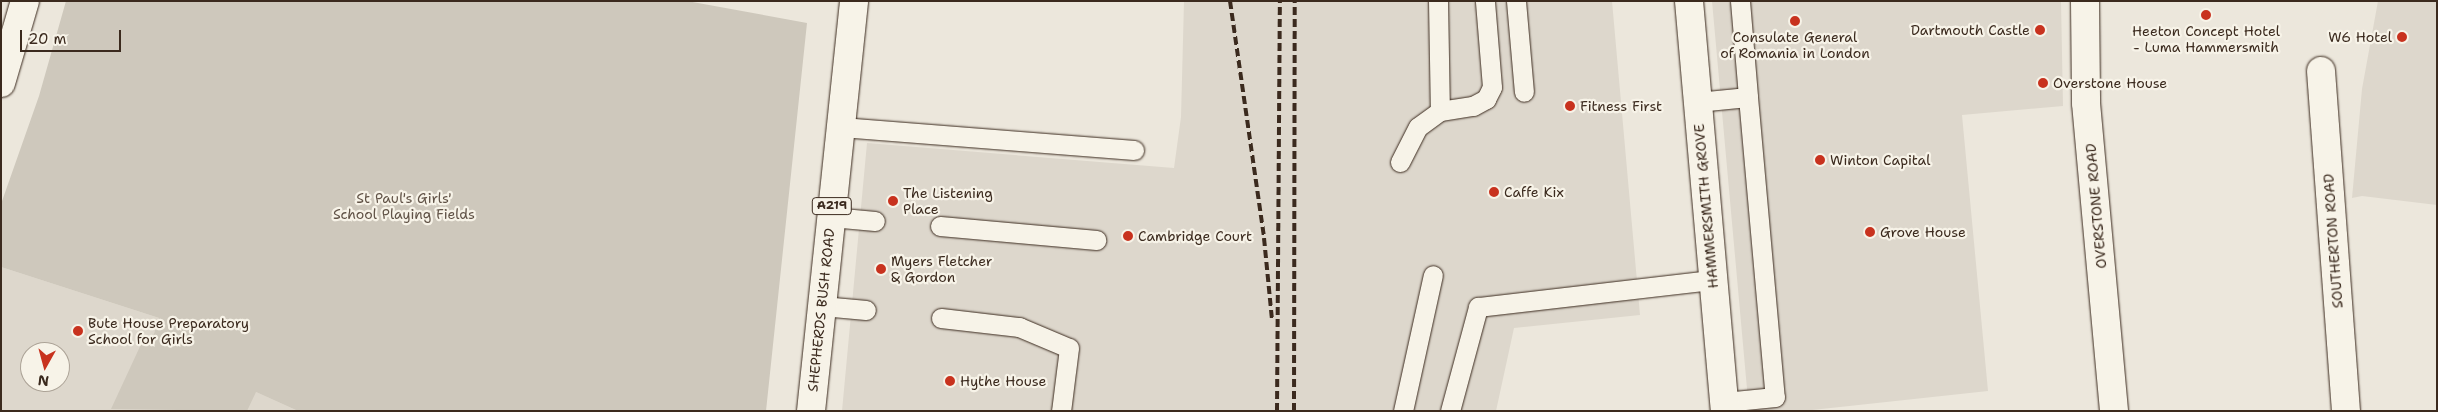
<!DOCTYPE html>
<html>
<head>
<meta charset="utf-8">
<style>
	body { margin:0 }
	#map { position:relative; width:2438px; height:412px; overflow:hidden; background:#ece7dc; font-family:"Shantell Sans",sans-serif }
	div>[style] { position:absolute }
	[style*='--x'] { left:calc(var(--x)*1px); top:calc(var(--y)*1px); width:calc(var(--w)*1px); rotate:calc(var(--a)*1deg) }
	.built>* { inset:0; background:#ddd7cc }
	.green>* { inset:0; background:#cec8bc }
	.roads { filter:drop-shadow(0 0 1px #3b2a1e) drop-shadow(0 0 1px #3b2a1e) }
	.service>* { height:19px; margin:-9.5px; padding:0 9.5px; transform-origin:9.5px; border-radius:9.5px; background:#f7f3e8 }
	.minor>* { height:28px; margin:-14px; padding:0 14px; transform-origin:14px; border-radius:14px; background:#f7f3e8 }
	.primary>* { height:28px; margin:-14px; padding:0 14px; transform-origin:14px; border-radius:14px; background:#f7f3e8 }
	.rail>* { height:4px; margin-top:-2px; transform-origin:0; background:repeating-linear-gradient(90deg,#3b2a1e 0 8px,transparent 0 12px) }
	.dots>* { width:14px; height:14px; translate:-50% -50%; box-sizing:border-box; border:2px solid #f7f3e8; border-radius:50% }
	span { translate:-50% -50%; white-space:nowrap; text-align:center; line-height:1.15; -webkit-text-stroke:4.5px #f7f3e8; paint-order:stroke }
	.shield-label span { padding:1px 4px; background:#f7f3e8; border:1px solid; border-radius:4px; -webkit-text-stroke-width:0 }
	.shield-label { font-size:12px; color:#3b2a1e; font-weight:700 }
	.poi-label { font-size:14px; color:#3b2a1e }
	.right { translate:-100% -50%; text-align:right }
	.left { translate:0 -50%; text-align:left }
	.park-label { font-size:14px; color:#605246 }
	.street-label { font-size:14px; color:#3b2a1e }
	.frame { position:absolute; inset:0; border:2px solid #3b2a1e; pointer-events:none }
	.north { position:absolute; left:20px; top:342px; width:50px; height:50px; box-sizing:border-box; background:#f7f3e8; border:1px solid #aca397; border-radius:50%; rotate:187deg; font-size:14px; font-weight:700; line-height:20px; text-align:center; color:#3b2a1e }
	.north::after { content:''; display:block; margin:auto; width:18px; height:22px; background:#c8321e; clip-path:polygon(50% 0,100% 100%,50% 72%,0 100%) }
	.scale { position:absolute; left:20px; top:30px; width:101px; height:22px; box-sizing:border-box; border:2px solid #3b2a1e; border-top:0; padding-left:6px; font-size:15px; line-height:18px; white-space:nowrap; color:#3b2a1e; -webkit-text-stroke:4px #f7f3e8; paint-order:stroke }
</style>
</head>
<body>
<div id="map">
	<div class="built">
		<div style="clip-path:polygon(1184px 1px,1612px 1px,1640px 315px,1514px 328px,1496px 411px,842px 411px,867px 143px,1174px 168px,1181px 117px)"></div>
		<div style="clip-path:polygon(1712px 1px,2061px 1px,2063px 106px,1962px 115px,1988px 391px,1803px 411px,1749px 411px)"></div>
		<div style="clip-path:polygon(2378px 1px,2437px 1px,2437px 205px,2362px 196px,2352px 198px,2362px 89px)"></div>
		<div style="clip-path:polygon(evenodd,1px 267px,159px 318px,151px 344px,298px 411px,1px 411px,1px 267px,30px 352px,60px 352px,60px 382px,30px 382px,30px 352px)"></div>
	</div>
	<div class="green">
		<div style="clip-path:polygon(66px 1px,687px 1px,807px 23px,766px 411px,298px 411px,256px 392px,247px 411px,111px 409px,143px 340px,151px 343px,159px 318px,1px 267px,1px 204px,39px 96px)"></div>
	</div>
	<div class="roads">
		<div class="service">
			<div style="--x:1438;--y:1;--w:110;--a:89"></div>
			<div style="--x:1516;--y:1;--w:91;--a:85"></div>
			<div style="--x:1740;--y:1;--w:96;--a:85.2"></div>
			<div style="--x:1697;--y:102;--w:51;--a:-5.6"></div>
			<div style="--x:1748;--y:97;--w:301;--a:84.9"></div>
			<div style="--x:1775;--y:397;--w:51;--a:174.4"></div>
			<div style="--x:841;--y:127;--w:294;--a:4.5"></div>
			<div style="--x:1400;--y:162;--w:39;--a:-63"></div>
			<div style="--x:1418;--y:127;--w:27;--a:-36"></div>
			<div style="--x:1440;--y:111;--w:33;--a:-9"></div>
			<div style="--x:1473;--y:106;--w:15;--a:-28"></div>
			<div style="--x:1486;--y:99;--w:13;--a:-63"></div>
			<div style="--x:1492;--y:87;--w:86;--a:-94.7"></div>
			<div style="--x:831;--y:217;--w:44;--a:5.2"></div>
			<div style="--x:940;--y:226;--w:157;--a:5.1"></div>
			<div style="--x:822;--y:306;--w:44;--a:5.2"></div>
			<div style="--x:941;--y:318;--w:79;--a:6.6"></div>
			<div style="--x:1019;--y:327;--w:54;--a:22.8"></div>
			<div style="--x:1069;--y:348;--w:64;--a:97.2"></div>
			<div style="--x:1403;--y:411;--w:139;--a:-77.6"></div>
			<div style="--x:1450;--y:411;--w:108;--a:-74.9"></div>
			<div style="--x:1478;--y:307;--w:236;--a:-6.6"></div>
		</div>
		<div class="minor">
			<div style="--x:1689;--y:1;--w:412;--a:85"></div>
			<div style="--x:2085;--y:1;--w:102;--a:89.4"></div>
			<div style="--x:2086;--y:103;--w:309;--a:84.8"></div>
			<div style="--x:2321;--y:71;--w:341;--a:85.8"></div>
			<div style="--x:1;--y:83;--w:85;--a:-73.7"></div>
		</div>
		<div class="primary">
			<div style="--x:811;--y:411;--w:412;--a:-84"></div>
		</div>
	</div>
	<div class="rail">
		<div style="--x:1230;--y:1;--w:239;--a:81.8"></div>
		<div style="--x:1264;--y:238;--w:82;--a:84.4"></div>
		<div style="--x:1277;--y:411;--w:410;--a:-89.6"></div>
		<div style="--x:1294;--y:411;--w:410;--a:-89.9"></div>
	</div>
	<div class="dots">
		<div style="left:2206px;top:15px;background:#c8321e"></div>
		<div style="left:1795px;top:21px;background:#c8321e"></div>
		<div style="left:2040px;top:30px;background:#c8321e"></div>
		<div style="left:2402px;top:37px;background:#c8321e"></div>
		<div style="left:2043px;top:83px;background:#c8321e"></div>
		<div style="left:1570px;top:106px;background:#c8321e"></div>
		<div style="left:1820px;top:160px;background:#c8321e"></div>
		<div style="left:1494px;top:192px;background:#c8321e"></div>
		<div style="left:893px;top:201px;background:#c8321e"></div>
		<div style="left:1870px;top:232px;background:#c8321e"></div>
		<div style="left:1128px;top:236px;background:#c8321e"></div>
		<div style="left:881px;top:269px;background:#c8321e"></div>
		<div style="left:78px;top:331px;background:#c8321e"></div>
		<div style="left:950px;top:381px;background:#c8321e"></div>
	</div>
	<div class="shield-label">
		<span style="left:832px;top:206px">A219</span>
	</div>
	<div class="poi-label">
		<span class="right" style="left:2030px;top:30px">Dartmouth Castle</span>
		<span style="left:2206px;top:39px">Heeton Concept Hotel<br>- Luma Hammersmith</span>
		<span style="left:1795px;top:45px">Consulate General<br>of Romania in London</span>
		<span class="right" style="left:2392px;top:37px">W6 Hotel</span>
		<span class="left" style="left:2053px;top:83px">Overstone House</span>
		<span class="left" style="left:1580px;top:106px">Fitness First</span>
		<span class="left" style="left:1830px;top:160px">Winton Capital</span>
		<span class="left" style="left:1504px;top:192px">Caffe Kix</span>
		<span class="left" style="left:903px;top:201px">The Listening<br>Place</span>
		<span class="left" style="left:1880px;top:232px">Grove House</span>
		<span class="left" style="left:1138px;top:236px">Cambridge Court</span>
		<span class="left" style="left:891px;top:269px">Myers Fletcher<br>&amp; Gordon</span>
		<span class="left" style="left:88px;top:331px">Bute House Preparatory<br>School for Girls</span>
		<span class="left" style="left:960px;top:381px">Hythe House</span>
	</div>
	<div class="park-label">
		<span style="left:404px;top:206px">St Paul's Girls'<br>School Playing Fields</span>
	</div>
	<div class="street-label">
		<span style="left:1706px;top:206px;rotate:-95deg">HAMMERSMITH GROVE</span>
		<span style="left:2096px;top:206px;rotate:-95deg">OVERSTONE ROAD</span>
		<span style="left:2333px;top:241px;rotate:-94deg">SOUTHERTON ROAD</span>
		<span style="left:821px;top:310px;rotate:-84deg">SHEPHERDS BUSH ROAD</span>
	</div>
	<div class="frame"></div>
	<div class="north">N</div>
	<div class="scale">20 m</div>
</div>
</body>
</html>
